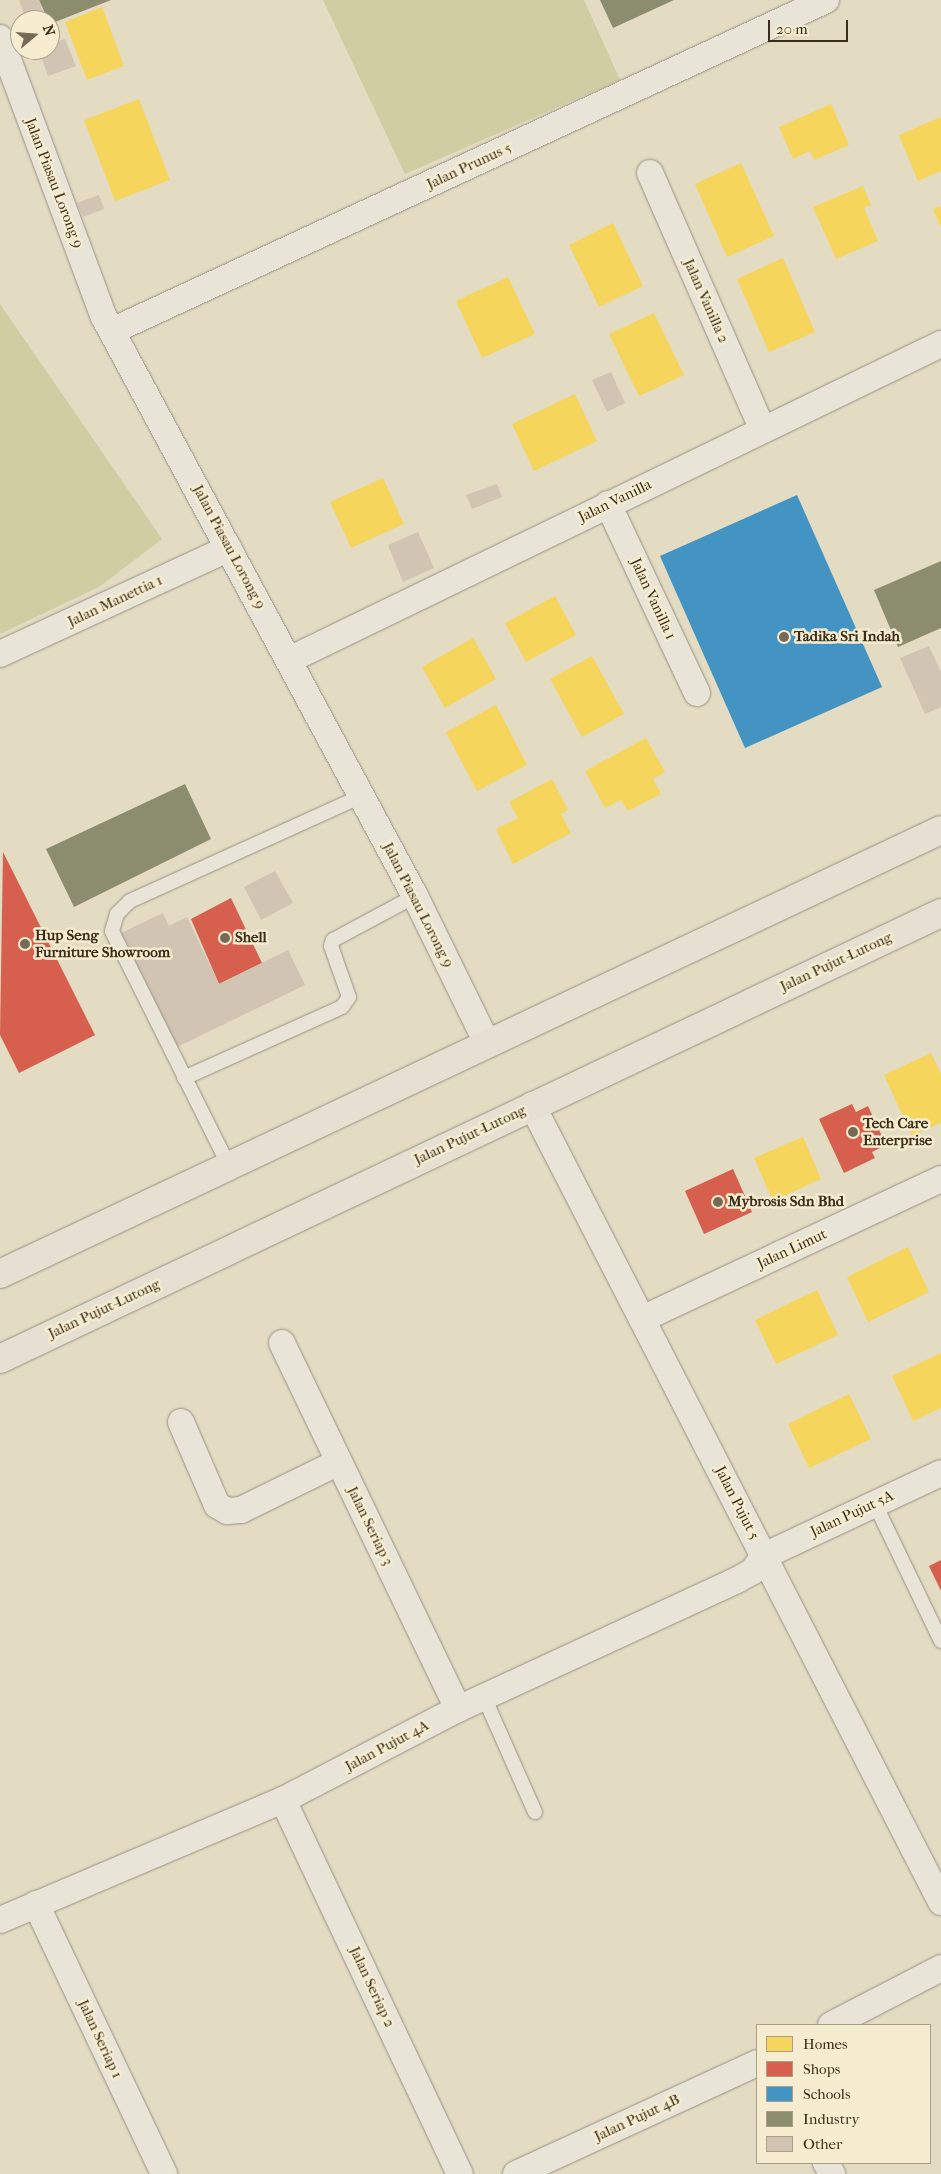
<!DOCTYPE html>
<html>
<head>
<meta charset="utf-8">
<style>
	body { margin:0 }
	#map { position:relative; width:941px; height:2174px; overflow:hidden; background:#e3dbc2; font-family:"IM FELL French Canon",serif }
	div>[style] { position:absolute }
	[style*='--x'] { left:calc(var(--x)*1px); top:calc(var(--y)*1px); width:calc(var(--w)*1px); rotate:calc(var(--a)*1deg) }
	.green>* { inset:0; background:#d0cda2 }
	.homes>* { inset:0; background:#f6d55c }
	.shops>* { inset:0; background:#d6604d }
	.schools>* { inset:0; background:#4393c3 }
	.industry>* { inset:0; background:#8c8c6e }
	.building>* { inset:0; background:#d2c4b3 }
	.roads { filter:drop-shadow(0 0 1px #989282) drop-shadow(0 0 1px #989282) }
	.lane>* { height:14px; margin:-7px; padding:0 7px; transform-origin:7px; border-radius:7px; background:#e8e4d8 }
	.street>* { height:26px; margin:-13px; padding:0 13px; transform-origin:13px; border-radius:13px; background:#e8e4d8 }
	.highway>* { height:28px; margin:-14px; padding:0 14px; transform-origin:14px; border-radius:14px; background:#e5e0d1 }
	.dots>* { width:14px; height:14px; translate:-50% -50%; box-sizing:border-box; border:2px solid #f6eccf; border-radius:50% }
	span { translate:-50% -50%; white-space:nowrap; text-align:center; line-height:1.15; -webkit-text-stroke:5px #f6eccf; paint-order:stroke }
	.street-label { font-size:15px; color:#3a2d1a }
	.poi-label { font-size:15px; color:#3a2d1a; font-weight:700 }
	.left { translate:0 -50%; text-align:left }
	.legend { position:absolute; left:756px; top:2024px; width:175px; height:140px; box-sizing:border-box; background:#f6eccf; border:1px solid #aba087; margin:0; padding:6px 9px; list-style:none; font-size:15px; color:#3a2d1a }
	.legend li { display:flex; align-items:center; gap:10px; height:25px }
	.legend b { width:25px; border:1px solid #aba087 }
	.north { position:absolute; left:10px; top:10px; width:50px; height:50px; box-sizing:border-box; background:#f6eccf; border:1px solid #aba087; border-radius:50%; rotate:72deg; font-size:14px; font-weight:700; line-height:20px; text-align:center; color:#3a2d1a }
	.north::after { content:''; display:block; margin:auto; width:18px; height:22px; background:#756a55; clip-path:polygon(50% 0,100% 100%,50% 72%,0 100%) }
	.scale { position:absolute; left:768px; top:20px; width:80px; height:22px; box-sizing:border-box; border:2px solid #3a2d1a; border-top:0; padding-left:6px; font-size:15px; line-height:18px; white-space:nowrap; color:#3a2d1a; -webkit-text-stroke:4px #f6eccf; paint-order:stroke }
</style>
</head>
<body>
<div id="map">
	<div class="green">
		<div style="clip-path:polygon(323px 0,584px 0,620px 80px,405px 174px)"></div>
		<div style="clip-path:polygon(0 304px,162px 539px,99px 587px,0 634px)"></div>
	</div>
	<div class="homes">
		<div style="clip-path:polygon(102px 7px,124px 66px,87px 80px,65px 22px)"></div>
		<div style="clip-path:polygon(139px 99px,170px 180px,115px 201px,84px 120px)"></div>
		<div style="clip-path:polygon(831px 104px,849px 145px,814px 160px,810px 151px,793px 159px,779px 127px)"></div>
		<div style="clip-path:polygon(941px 117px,941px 171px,918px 181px,899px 135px)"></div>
		<div style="clip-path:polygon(741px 163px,774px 236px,727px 257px,695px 184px)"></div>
		<div style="clip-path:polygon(863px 186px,871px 205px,864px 208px,878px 241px,836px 259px,813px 207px)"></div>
		<div style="clip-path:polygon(941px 206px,941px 227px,933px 209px)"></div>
		<div style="clip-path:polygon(613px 223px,643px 286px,599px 307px,569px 245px)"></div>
		<div style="clip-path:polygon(783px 258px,815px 332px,769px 352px,737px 279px)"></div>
		<div style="clip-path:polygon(508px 277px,535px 334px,482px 358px,456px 301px)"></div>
		<div style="clip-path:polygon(654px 313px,684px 375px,639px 396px,609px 334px)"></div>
		<div style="clip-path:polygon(575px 394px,597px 441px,534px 471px,512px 424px)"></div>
		<div style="clip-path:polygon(383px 478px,404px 524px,351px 548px,330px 502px)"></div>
		<div style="clip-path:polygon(555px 596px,576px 635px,526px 662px,505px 623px)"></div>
		<div style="clip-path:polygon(473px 638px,496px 679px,445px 708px,422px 667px)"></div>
		<div style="clip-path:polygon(592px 656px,624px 714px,582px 737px,550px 679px)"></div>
		<div style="clip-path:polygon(496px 705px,527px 765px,477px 791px,446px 732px)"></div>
		<div style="clip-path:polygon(646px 738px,665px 772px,653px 779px,661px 794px,628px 811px,621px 800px,605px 808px,585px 771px)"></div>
		<div style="clip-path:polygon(552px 779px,568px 810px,561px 814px,571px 833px,513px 864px,496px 829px,518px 818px,509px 802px)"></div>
		<div style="clip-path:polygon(931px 1053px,941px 1074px,941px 1123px,912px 1136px,884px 1075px)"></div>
		<div style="clip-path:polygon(803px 1137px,821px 1179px,773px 1201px,754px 1158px)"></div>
		<div style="clip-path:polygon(908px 1247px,929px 1292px,868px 1322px,847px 1277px)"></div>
		<div style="clip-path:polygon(817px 1290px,838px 1335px,776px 1364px,755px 1320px)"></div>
		<div style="clip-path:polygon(941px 1353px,941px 1408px,913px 1421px,892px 1376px)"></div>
		<div style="clip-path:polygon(849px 1394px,871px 1439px,809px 1468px,788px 1424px)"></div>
	</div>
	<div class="shops">
		<div style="clip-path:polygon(3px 852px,95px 1035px,19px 1073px,0 1035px)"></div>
		<div style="clip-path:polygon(231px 898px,262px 963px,219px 984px,191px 919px)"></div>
		<div style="clip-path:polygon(852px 1104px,856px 1112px,868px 1106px,886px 1145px,872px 1152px,875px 1158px,844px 1173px,819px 1119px)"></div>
		<div style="clip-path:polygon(733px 1169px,752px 1212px,704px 1234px,685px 1191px)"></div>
		<div style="clip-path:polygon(941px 1560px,941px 1591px,929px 1566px)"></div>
	</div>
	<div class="schools">
		<div style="clip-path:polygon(797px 495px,882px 687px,745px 748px,660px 556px)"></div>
	</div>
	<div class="industry">
		<div style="clip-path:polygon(39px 0,111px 0,50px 24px)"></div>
		<div style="clip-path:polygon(600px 0,674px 0,613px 28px)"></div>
		<div style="clip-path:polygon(941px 561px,941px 628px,898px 647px,874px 590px)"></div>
		<div style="clip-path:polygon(185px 784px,211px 839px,74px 907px,46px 849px)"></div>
	</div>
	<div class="building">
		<div style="clip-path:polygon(19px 0,39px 0,46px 20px,26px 20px)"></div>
		<div style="clip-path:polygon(65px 39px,76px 66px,48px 76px,39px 50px,50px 50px,50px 44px)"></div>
		<div style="clip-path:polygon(99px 195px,104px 209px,83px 217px,77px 203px)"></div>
		<div style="clip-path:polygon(611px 372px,625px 403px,607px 412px,592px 380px)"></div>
		<div style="clip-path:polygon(497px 484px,502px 497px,472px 509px,466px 495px)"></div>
		<div style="clip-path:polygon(418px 532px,434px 568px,403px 582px,388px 545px)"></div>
		<div style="clip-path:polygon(929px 646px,941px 672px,941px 707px,925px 714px,900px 658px)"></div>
		<div style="clip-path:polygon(275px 871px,293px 903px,261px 920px,244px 887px)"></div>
		<div style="clip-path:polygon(163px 913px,169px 926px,187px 917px,219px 984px,288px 950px,305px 985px,177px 1047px,121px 933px)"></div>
	</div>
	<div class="roads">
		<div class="lane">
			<div style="--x:184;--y:1078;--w:173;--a:-24.2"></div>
			<div style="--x:342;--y:1007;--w:12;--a:-55"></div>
			<div style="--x:349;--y:997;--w:54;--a:-109.4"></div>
			<div style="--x:331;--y:946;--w:6;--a:-72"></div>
			<div style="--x:333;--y:940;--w:93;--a:-28.2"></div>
			<div style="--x:228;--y:1164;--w:260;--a:-116.5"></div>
			<div style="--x:112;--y:931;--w:18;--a:-74"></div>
			<div style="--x:117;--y:914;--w:18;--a:-45"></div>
			<div style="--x:130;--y:901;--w:255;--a:-24.4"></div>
			<div style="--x:875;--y:1504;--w:152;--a:64.3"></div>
			<div style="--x:484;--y:1697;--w:126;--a:66.1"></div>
		</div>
		<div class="street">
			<div style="--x:0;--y:38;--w:298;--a:69.6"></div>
			<div style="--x:104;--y:317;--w:657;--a:61.76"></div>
			<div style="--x:415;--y:896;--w:164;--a:63.9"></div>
			<div style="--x:650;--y:173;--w:279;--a:66.3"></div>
			<div style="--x:112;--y:331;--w:787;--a:-24.87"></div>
			<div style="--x:608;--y:504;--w:209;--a:64.8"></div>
			<div style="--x:0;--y:654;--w:252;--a:-24.8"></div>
			<div style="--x:289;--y:660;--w:725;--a:-25.86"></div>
			<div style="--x:532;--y:1105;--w:896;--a:62.83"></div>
			<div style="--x:642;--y:1319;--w:330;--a:-25.1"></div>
			<div style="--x:282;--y:1343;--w:406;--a:64.3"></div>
			<div style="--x:181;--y:1422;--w:90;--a:66.6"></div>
			<div style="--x:217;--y:1505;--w:12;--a:31"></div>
			<div style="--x:227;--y:1511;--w:14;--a:-4"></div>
			<div style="--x:241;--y:1510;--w:109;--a:-26.1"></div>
			<div style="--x:283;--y:1800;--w:414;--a:64.7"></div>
			<div style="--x:36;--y:1904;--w:299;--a:64.6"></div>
			<div style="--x:0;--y:1920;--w:307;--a:-23"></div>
			<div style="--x:283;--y:1800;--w:197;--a:-27.5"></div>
			<div style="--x:458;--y:1709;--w:307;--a:-24.8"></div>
			<div style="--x:737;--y:1580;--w:18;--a:-29"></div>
			<div style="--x:753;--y:1571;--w:19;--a:-54"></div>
			<div style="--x:764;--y:1556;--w:195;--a:-25.1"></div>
			<div style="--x:831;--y:2025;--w:124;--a:-27.4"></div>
			<div style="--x:826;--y:2163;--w:13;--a:61"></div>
			<div style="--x:516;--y:2174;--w:265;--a:-24.7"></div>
		</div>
		<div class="highway">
			<div style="--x:0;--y:1274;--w:1040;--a:-25.26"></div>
			<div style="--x:0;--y:1359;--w:1041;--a:-25.36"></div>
		</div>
	</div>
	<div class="dots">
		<div style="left:784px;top:637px;background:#756a55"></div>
		<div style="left:225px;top:938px;background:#756a55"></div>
		<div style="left:25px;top:944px;background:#756a55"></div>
		<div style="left:853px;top:1132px;background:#756a55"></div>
		<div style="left:718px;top:1202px;background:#756a55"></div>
	</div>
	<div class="street-label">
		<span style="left:469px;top:166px;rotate:-25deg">Jalan Prunus 5</span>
		<span style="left:54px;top:183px;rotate:69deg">Jalan Piasau Lorong 9</span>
		<span style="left:706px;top:301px;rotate:66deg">Jalan Vanilla 2</span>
		<span style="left:615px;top:501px;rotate:-26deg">Jalan Vanilla</span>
		<span style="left:229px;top:547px;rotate:62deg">Jalan Piasau Lorong 9</span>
		<span style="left:653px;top:599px;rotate:65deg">Jalan Vanilla 1</span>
		<span style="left:115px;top:601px;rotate:-25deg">Jalan Manettia 1</span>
		<span style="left:418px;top:905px;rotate:63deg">Jalan Piasau Lorong 9</span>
		<span style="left:836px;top:962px;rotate:-25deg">Jalan Pujut-Lutong</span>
		<span style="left:470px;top:1135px;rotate:-25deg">Jalan Pujut-Lutong</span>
		<span style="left:792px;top:1249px;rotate:-25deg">Jalan Limut</span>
		<span style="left:104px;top:1309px;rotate:-25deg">Jalan Pujut-Lutong</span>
		<span style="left:737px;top:1503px;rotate:63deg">Jalan Pujut 5</span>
		<span style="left:852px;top:1514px;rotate:-25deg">Jalan Pujut 5A</span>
		<span style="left:370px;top:1526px;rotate:64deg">Jalan Seriap 3</span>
		<span style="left:387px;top:1746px;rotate:-28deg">Jalan Pujut 4A</span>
		<span style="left:372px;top:1987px;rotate:65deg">Jalan Seriap 2</span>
		<span style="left:100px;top:2039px;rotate:65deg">Jalan Seriap 1</span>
		<span style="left:637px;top:2118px;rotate:-25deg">Jalan Pujut 4B</span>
	</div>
	<div class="poi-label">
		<span class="left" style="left:794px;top:637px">Tadika Sri Indah</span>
		<span class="left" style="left:35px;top:944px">Hup Seng<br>Furniture Showroom</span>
		<span class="left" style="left:235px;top:938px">Shell</span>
		<span class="left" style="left:863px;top:1132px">Tech Care<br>Enterprise</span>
		<span class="left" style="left:728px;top:1202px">Mybrosis Sdn Bhd</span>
	</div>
	<ul class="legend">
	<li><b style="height:14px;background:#f6d55c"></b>Homes</li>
	<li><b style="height:14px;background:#d6604d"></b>Shops</li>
	<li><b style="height:14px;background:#4393c3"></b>Schools</li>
	<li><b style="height:14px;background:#8c8c6e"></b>Industry</li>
	<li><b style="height:14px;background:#d2c4b3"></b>Other</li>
	</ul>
	<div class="north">N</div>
	<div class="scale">20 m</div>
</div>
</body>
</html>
